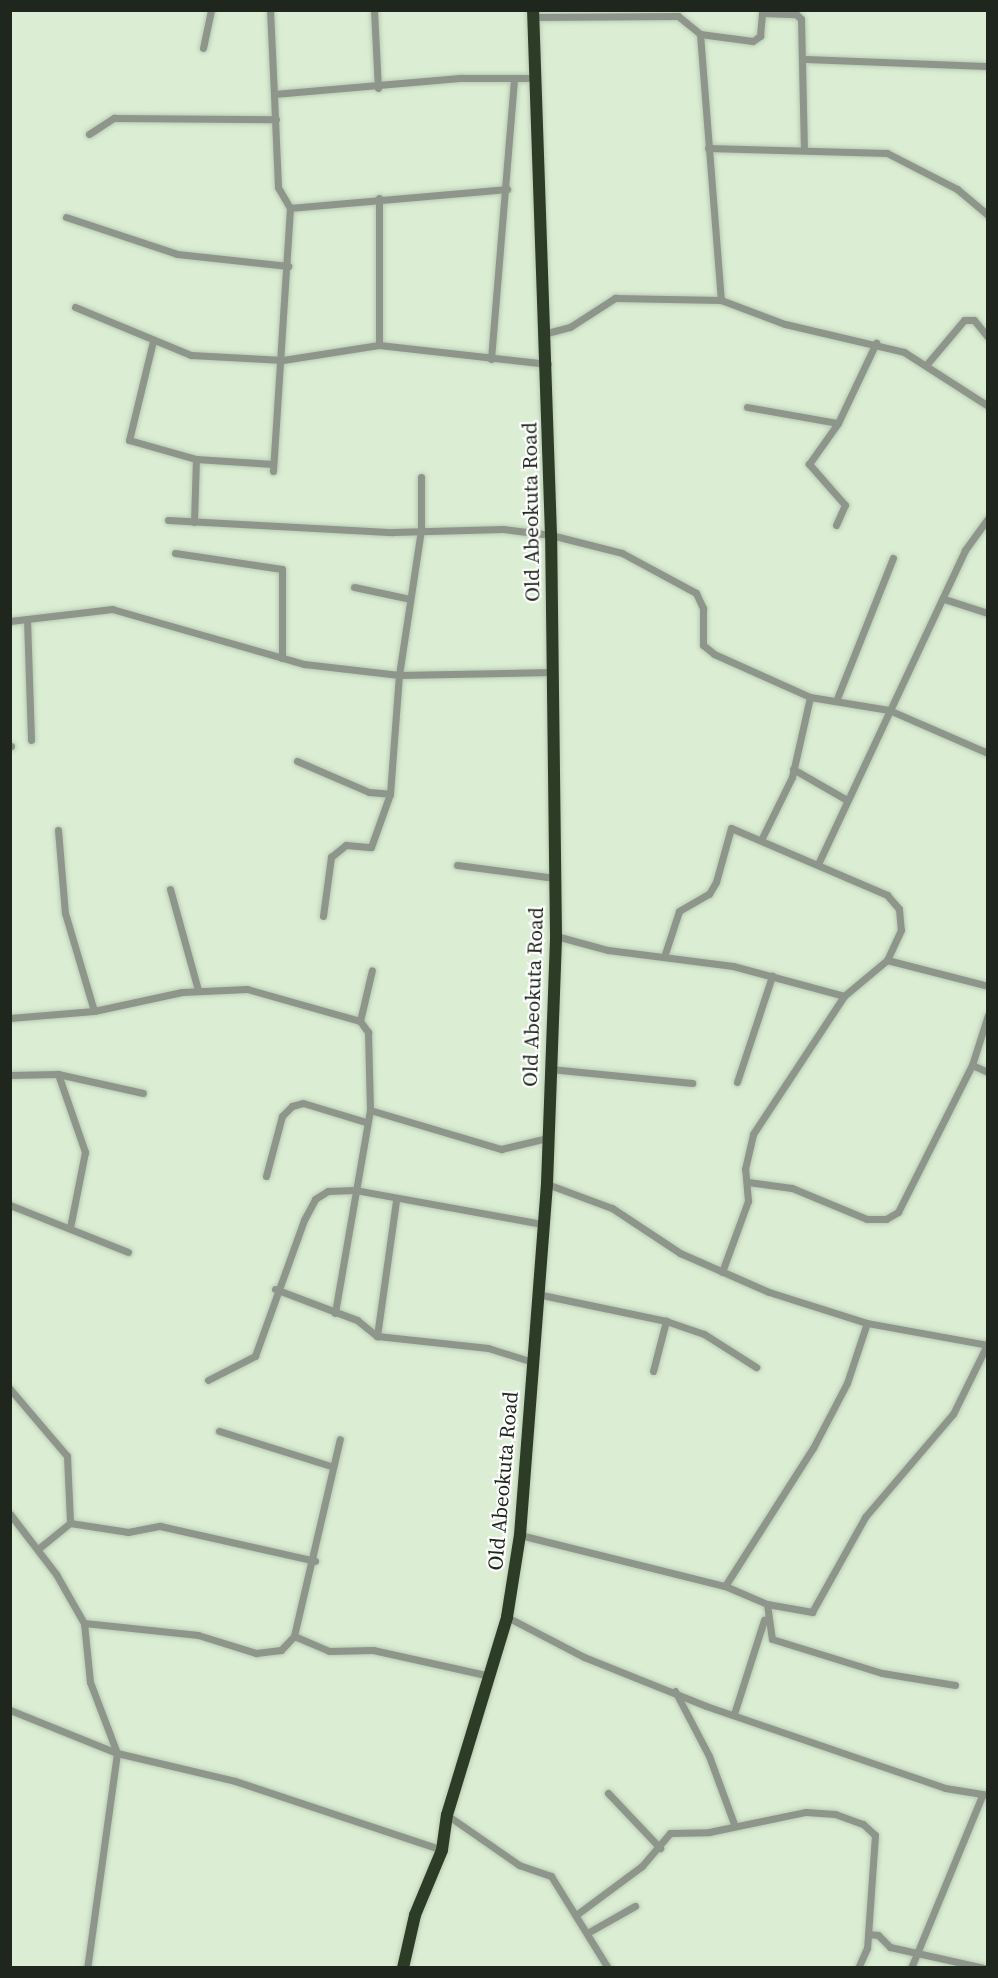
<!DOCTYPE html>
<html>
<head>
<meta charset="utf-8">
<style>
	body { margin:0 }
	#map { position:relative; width:998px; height:1978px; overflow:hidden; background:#dbeed4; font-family:"Source Serif 4",serif }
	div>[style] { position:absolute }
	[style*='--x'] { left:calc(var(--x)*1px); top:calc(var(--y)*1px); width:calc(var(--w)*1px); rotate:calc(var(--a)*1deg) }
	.roads { filter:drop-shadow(0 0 2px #b9cab3) drop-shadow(0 0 2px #b9cab3) }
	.street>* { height:7px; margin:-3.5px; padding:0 3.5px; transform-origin:3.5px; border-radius:3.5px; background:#8e968b }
	.highway>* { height:12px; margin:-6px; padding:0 6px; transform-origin:6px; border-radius:6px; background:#2d3c27 }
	span { translate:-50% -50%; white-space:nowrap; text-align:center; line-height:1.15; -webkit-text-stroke:4.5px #fff; paint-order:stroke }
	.street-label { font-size:21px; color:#1f261d }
	.frame { position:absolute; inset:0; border:12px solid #1f261d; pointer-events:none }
</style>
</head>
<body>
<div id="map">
	<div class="roads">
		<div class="street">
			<div style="--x:270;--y:10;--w:84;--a:87.3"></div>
			<div style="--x:274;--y:94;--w:189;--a:-4.9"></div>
			<div style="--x:462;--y:78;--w:73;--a:0"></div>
			<div style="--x:374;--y:10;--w:78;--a:87.1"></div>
			<div style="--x:533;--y:17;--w:145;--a:-0.4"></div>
			<div style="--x:678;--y:16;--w:28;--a:39"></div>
			<div style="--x:700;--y:34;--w:267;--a:85.5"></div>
			<div style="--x:700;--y:34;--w:53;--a:7.5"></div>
			<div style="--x:753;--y:41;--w:9;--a:-36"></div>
			<div style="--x:760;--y:36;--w:23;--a:-85"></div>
			<div style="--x:762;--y:13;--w:34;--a:2"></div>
			<div style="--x:796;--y:14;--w:7;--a:45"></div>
			<div style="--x:801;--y:19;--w:131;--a:88.7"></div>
			<div style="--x:203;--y:48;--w:39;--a:-78"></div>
			<div style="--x:803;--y:59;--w:185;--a:2.2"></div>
			<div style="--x:89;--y:134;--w:30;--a:-33"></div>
			<div style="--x:114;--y:118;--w:162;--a:0.4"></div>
			<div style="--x:708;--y:148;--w:179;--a:1.6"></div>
			<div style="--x:887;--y:153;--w:79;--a:27.2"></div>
			<div style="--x:957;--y:189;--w:40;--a:40"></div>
			<div style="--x:379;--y:198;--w:147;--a:90"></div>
			<div style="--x:290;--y:208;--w:218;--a:-5"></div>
			<div style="--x:66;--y:217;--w:117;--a:18.4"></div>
			<div style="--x:177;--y:254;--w:112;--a:6.2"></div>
			<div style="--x:75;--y:307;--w:126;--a:22.5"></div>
			<div style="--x:191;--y:355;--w:92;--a:3.1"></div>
			<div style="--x:283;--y:360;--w:97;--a:-8.9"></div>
			<div style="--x:379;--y:345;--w:170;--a:6.4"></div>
			<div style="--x:547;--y:333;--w:24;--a:-15"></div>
			<div style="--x:570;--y:327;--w:54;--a:-32.8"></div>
			<div style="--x:615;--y:298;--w:106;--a:1.1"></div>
			<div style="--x:721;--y:300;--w:68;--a:20.6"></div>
			<div style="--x:785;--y:324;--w:122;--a:13.2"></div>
			<div style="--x:904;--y:352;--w:100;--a:32.7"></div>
			<div style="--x:153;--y:341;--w:102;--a:103.6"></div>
			<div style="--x:129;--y:440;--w:70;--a:15.8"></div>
			<div style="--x:196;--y:459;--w:77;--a:3.7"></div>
			<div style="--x:491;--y:359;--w:280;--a:-85.3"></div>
			<div style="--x:927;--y:364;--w:57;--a:-49.9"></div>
			<div style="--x:964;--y:320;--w:10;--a:0"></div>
			<div style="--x:974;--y:320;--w:22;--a:51"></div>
			<div style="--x:747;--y:407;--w:92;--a:10"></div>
			<div style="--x:273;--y:471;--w:264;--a:-86.3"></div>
			<div style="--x:290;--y:208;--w:24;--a:-120"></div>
			<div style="--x:278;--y:187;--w:93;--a:-92.5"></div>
			<div style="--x:168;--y:520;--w:225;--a:3.1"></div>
			<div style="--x:393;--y:532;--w:110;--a:-1.6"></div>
			<div style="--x:503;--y:529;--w:48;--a:7.1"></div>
			<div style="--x:551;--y:535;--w:73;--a:14.2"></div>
			<div style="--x:622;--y:553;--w:84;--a:28.4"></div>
			<div style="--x:696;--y:593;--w:17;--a:65"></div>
			<div style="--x:703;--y:608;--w:37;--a:90"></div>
			<div style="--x:703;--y:645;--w:14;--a:39"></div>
			<div style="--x:714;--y:654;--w:105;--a:24.1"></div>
			<div style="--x:810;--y:697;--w:80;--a:9.3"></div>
			<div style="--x:889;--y:710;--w:108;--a:23.5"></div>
			<div style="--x:194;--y:522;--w:63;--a:-88.2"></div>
			<div style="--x:836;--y:525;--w:22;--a:-66"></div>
			<div style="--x:845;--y:505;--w:55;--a:-131.3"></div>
			<div style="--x:809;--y:464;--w:50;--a:-54.7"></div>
			<div style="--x:838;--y:423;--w:89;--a:-64.6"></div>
			<div style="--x:175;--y:553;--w:108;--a:8.5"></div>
			<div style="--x:282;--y:569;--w:89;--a:90"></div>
			<div style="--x:354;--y:587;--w:57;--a:12.1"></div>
			<div style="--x:944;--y:599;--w:46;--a:17.7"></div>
			<div style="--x:27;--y:619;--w:121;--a:88.1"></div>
			<div style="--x:10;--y:621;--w:103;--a:-6.7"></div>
			<div style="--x:112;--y:609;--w:200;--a:16"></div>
			<div style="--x:304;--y:664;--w:96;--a:6.6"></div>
			<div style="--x:399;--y:675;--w:153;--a:-1.1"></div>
			<div style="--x:836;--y:701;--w:154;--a:-68.3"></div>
			<div style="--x:10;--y:746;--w:1;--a:0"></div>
			<div style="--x:297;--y:761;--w:78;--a:23.3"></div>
			<div style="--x:369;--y:792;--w:21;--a:5"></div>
			<div style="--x:793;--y:769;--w:62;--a:29.9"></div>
			<div style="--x:58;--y:830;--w:83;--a:85.2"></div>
			<div style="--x:65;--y:913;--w:102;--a:73.5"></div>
			<div style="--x:761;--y:840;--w:70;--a:-63.8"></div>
			<div style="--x:792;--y:777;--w:82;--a:-77.3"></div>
			<div style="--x:818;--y:864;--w:347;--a:-64.9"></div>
			<div style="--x:965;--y:550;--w:39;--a:-54"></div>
			<div style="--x:457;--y:865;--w:99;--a:7.6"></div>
			<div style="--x:170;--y:889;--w:105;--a:74.5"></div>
			<div style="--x:323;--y:916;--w:60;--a:-82.3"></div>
			<div style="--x:331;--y:857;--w:19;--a:-39"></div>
			<div style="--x:346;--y:845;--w:25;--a:5"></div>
			<div style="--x:371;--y:847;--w:56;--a:-70.3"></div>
			<div style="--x:390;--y:794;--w:119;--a:-85.7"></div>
			<div style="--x:399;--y:675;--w:148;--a:-81.4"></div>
			<div style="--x:421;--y:529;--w:52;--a:-90"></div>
			<div style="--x:556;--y:936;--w:54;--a:15.1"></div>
			<div style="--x:608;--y:950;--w:126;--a:7.3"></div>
			<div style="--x:733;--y:966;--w:115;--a:15.1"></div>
			<div style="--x:664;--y:957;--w:48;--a:-71.9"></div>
			<div style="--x:679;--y:911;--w:34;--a:-30"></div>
			<div style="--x:709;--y:894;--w:14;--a:-60"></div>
			<div style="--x:716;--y:882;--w:56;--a:-74.5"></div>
			<div style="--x:731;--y:828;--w:170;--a:23.2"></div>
			<div style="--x:887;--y:895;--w:18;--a:49"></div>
			<div style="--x:899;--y:909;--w:21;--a:85"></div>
			<div style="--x:901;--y:930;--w:33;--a:115"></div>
			<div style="--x:10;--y:1018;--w:84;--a:-4.8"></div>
			<div style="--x:94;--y:1011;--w:90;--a:-12.2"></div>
			<div style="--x:182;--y:992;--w:65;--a:-2.6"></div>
			<div style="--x:247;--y:989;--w:117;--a:15.8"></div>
			<div style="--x:360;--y:1021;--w:14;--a:54"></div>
			<div style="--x:368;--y:1032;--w:78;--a:88.5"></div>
			<div style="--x:370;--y:1110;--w:206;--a:99.8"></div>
			<div style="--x:360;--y:1021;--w:52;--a:-76.8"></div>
			<div style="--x:972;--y:1065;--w:17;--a:24"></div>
			<div style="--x:550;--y:1069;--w:143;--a:5.6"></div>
			<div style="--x:58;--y:1074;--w:83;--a:70.9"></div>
			<div style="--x:85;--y:1152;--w:77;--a:101.2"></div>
			<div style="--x:10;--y:1075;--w:48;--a:-1.2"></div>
			<div style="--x:58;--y:1074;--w:87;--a:12.6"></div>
			<div style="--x:737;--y:1082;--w:112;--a:-71.7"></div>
			<div style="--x:370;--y:1110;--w:137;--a:16.6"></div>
			<div style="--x:501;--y:1149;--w:47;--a:-13.4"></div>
			<div style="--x:266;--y:1176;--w:62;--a:-75.1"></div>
			<div style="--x:282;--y:1116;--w:14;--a:-45"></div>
			<div style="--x:292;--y:1106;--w:11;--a:-15"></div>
			<div style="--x:303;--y:1103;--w:66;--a:16.8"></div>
			<div style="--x:748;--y:1182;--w:44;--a:7.8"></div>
			<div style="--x:792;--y:1188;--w:81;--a:22.5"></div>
			<div style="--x:867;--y:1219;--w:19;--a:0"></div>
			<div style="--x:886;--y:1219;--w:14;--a:-30"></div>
			<div style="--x:898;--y:1212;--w:165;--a:-63.3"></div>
			<div style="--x:972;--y:1065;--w:52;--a:-72.3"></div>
			<div style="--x:547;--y:1184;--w:69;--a:20.3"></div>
			<div style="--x:612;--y:1208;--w:82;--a:33.5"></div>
			<div style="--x:680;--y:1253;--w:97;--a:23.7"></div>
			<div style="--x:769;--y:1292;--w:103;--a:17.6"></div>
			<div style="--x:867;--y:1323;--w:123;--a:10.3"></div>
			<div style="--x:10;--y:1205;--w:127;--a:21.7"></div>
			<div style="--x:722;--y:1272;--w:76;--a:-69.9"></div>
			<div style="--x:748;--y:1201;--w:32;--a:-95"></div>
			<div style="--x:745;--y:1169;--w:36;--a:-77"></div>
			<div style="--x:753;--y:1134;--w:165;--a:-56.6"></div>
			<div style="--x:844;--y:996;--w:56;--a:-39.9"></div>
			<div style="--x:887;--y:960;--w:104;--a:14.4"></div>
			<div style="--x:275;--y:1289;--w:88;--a:20.7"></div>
			<div style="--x:357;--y:1320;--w:26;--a:39"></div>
			<div style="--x:377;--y:1336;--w:112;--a:6.2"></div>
			<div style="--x:488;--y:1348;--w:47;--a:17.3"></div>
			<div style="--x:537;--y:1294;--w:132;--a:11.8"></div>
			<div style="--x:666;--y:1321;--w:40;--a:18.9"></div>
			<div style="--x:704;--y:1334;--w:62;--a:32.4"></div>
			<div style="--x:377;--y:1336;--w:136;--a:-82"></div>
			<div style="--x:653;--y:1371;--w:52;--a:-75.4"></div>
			<div style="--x:208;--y:1380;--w:53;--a:-27.1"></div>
			<div style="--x:255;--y:1356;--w:145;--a:-70.2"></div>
			<div style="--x:304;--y:1220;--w:24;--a:-62"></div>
			<div style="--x:315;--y:1199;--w:15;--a:-32"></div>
			<div style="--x:328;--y:1191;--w:27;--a:-2"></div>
			<div style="--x:355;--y:1190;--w:191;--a:10.3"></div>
			<div style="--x:10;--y:1389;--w:88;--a:49.6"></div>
			<div style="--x:67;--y:1456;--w:67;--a:87.4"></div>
			<div style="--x:219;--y:1431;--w:117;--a:17.4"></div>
			<div style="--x:10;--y:1514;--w:76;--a:52.5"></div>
			<div style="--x:56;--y:1574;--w:56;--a:60.3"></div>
			<div style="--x:84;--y:1623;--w:59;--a:84.2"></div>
			<div style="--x:90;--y:1682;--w:76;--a:69.2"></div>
			<div style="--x:117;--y:1753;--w:217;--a:97.9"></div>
			<div style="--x:520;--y:1535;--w:211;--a:14"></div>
			<div style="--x:725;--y:1586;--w:46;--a:23.2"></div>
			<div style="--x:767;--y:1604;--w:35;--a:82"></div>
			<div style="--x:772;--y:1639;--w:115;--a:17.2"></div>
			<div style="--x:882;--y:1673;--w:74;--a:9.3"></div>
			<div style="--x:38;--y:1549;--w:41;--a:-39.1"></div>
			<div style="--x:70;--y:1523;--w:59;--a:8.8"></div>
			<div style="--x:128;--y:1532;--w:33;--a:-11"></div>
			<div style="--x:160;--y:1526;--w:159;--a:12.7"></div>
			<div style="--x:725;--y:1586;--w:164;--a:-57.5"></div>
			<div style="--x:813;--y:1448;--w:73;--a:-62.4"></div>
			<div style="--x:847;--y:1383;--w:63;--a:-71.6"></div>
			<div style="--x:767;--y:1604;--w:46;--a:10.1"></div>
			<div style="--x:812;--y:1612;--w:109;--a:-60.8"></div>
			<div style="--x:865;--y:1517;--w:135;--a:-49.5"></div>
			<div style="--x:953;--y:1414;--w:79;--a:-63.8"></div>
			<div style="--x:507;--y:1617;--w:87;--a:27.5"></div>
			<div style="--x:584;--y:1657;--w:131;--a:21.9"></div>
			<div style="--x:706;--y:1706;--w:253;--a:18.9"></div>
			<div style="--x:945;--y:1788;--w:44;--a:9.2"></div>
			<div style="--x:84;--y:1623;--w:115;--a:6"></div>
			<div style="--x:198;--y:1635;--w:61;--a:17.2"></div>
			<div style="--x:256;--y:1653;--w:25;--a:-7"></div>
			<div style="--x:281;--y:1650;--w:19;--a:-47"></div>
			<div style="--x:294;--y:1636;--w:38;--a:23"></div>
			<div style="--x:329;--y:1651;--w:44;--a:-1.3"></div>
			<div style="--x:373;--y:1650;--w:120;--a:12.5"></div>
			<div style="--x:294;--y:1636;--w:202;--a:-76.9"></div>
			<div style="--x:675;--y:1691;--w:73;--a:62.4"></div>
			<div style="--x:709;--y:1756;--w:72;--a:69.8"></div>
			<div style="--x:10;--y:1710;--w:115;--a:21.9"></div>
			<div style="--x:117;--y:1753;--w:121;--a:13.3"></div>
			<div style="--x:235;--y:1781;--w:218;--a:18.4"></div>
			<div style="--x:734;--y:1714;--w:99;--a:-72.3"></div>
			<div style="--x:608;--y:1793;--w:76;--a:46.6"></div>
			<div style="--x:447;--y:1815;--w:88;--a:34.8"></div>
			<div style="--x:519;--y:1865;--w:34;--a:19"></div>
			<div style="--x:551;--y:1876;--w:108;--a:58.2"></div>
			<div style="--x:576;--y:1915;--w:82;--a:-36.6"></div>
			<div style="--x:642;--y:1866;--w:43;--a:-49.7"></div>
			<div style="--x:670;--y:1833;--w:39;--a:-1"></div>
			<div style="--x:709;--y:1832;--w:99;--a:-11.7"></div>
			<div style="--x:806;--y:1812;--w:29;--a:4"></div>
			<div style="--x:835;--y:1814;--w:30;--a:20"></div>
			<div style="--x:863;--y:1824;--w:16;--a:43"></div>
			<div style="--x:875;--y:1835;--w:113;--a:94"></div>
			<div style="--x:867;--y:1948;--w:22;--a:114"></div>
			<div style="--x:589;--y:1932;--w:53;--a:-29.5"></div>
			<div style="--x:868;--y:1934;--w:10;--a:6"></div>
			<div style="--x:878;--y:1935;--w:17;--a:45"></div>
			<div style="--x:890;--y:1947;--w:96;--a:12.6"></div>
			<div style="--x:911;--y:1968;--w:184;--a:-67.6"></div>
		</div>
		<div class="highway">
			<div style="--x:403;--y:1968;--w:54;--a:-77.2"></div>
			<div style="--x:415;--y:1915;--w:70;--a:-67.4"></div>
			<div style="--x:442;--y:1850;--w:35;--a:-82"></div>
			<div style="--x:447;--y:1815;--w:207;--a:-73.1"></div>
			<div style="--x:507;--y:1617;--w:83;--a:-81"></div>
			<div style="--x:520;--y:1535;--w:352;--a:-85.6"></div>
			<div style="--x:547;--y:1184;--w:248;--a:-87.9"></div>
			<div style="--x:556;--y:936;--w:401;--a:-90.7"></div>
			<div style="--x:551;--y:535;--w:525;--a:-91.96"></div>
		</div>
	</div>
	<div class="street-label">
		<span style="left:531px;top:512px;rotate:-91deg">Old Abeokuta Road</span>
		<span style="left:533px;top:997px;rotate:-88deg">Old Abeokuta Road</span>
		<span style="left:503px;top:1481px;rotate:-85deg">Old Abeokuta Road</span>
	</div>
	<div class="frame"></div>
</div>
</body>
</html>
